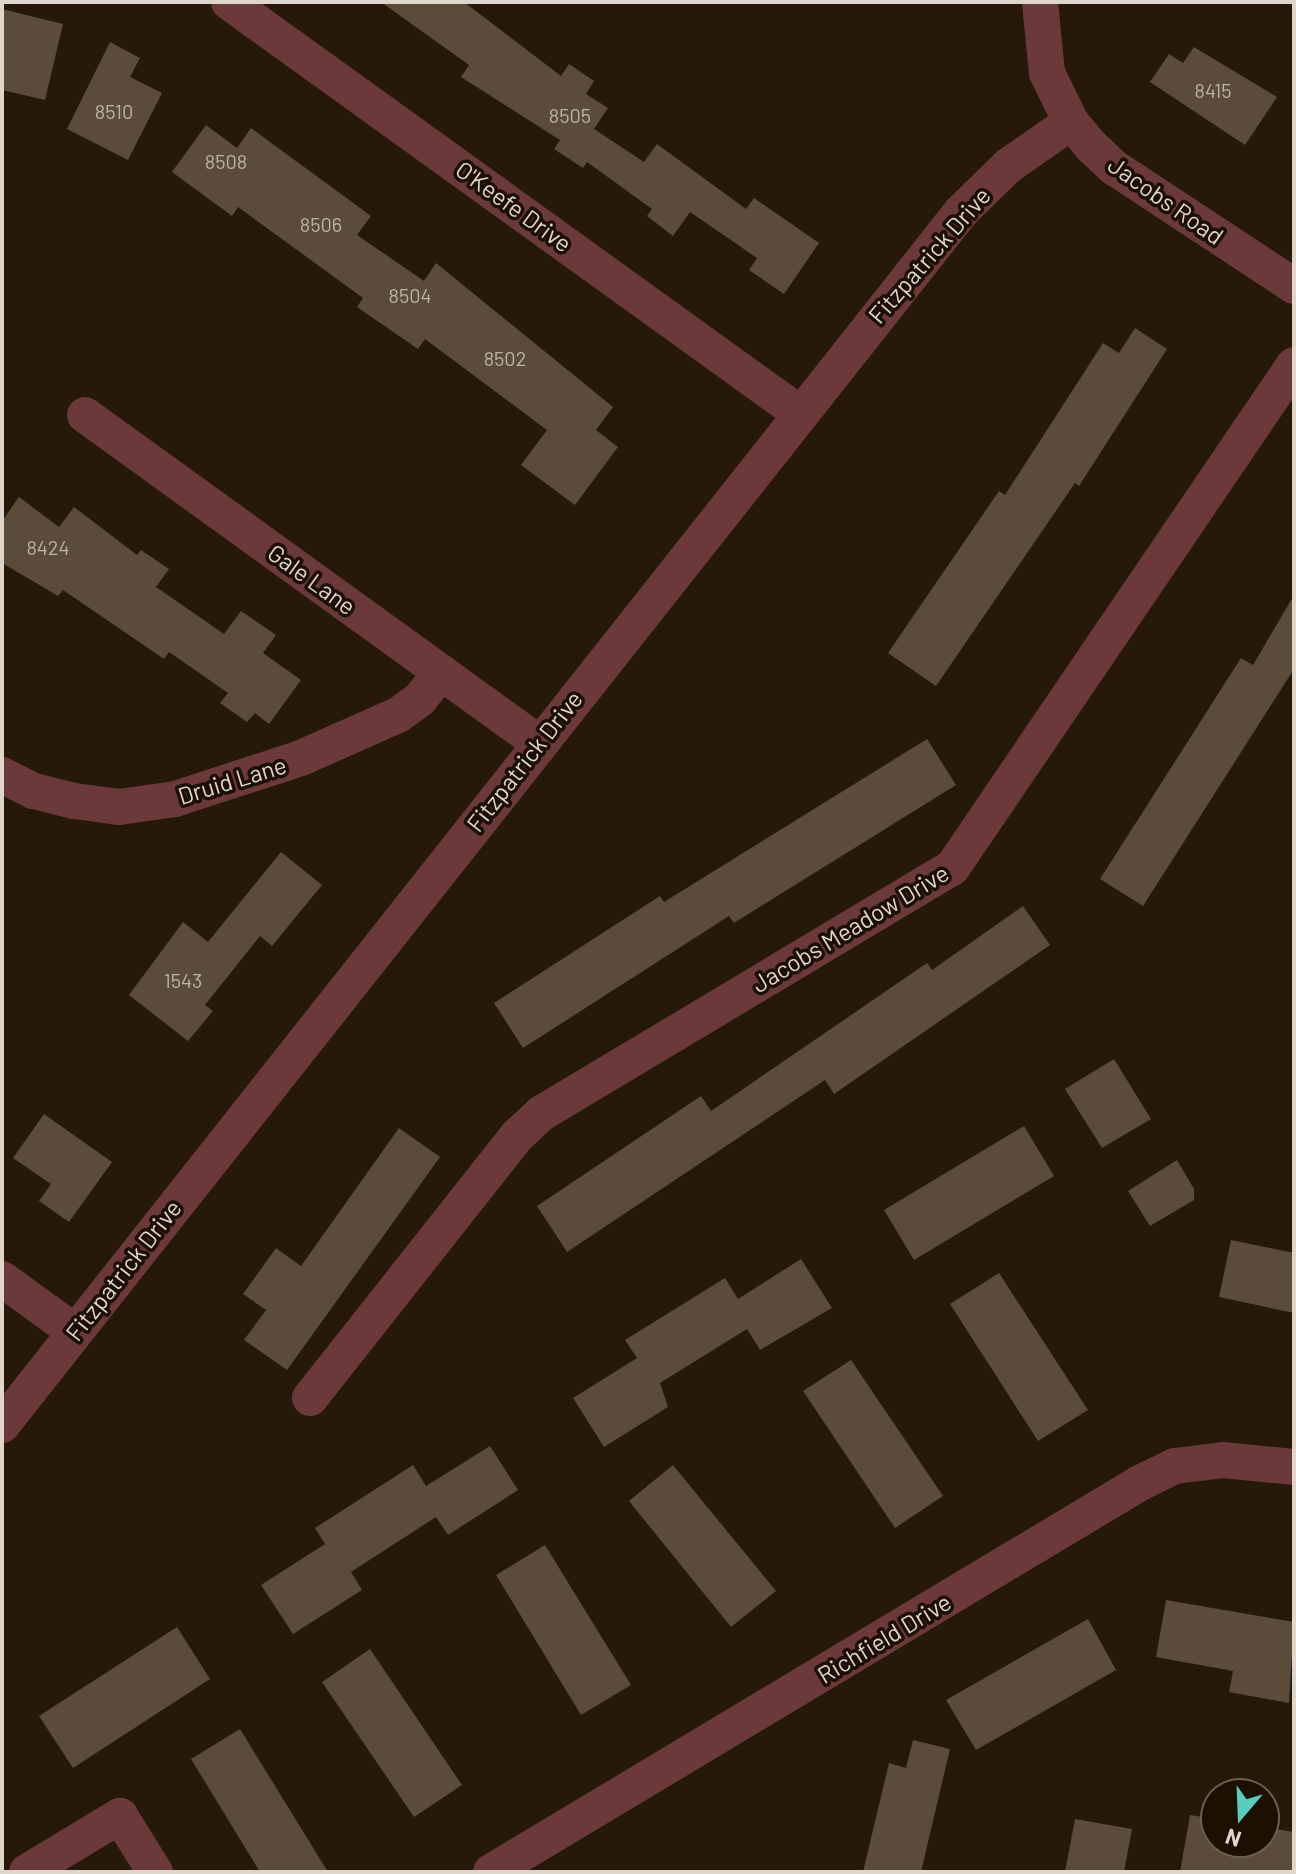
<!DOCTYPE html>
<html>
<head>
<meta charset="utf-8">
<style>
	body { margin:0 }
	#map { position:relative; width:1296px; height:1874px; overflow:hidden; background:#261909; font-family:Barlow,sans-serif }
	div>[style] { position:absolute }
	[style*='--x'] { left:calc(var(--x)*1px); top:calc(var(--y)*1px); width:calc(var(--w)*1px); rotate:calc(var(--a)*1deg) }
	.building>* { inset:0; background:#5a4b3a }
	.street>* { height:36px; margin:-18px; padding:0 18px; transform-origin:18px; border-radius:18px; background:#6c393b }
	span { translate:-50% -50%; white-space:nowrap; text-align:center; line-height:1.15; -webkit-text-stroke:7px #1c1003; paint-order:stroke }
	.number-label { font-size:20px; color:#bdb2a7 }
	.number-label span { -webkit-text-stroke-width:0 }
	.street-label { font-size:24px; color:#ded5cb }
	.frame { position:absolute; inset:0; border:4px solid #ded5cb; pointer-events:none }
	.north { position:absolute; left:1200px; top:1778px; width:80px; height:80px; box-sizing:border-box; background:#1c1003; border:2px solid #6a5f53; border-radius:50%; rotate:199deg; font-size:22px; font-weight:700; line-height:32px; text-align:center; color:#ded5cb }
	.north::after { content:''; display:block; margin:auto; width:28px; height:36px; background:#5acebd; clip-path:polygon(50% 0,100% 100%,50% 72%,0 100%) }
</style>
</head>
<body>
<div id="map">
	<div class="building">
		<div style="clip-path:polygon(381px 2px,464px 2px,561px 76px,569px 64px,594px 81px,586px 94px,608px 108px,594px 129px,644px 162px,657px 144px,746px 209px,754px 198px,819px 243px,784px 294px,749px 270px,757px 258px,690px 212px,673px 236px,647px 216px,652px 209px,587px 162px,583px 168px,554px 149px,560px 140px,461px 77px,469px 65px)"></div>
		<div style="clip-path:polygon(2px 9px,63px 24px,45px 100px,2px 90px)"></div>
		<div style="clip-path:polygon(110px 42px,140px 58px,130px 77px,162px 93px,128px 160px,67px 129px)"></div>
		<div style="clip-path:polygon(1194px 47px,1277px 97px,1245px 145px,1150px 82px,1169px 54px,1183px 63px)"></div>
		<div style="clip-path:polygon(206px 125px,237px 148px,251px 128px,371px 216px,357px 235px,424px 281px,436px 263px,613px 407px,596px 430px,618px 447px,575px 505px,521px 465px,547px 430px,425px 339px,418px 349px,357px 307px,363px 298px,238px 207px,232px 216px,172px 172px)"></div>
		<div style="clip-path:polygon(1135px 328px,1167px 349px,1079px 486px,1075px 483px,936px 686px,888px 653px,999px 491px,1005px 495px,1103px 343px,1119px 353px)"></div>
		<div style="clip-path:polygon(19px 497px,59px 527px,74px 507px,137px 555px,141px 550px,169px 569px,156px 587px,224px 634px,241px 611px,276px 635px,263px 653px,301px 680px,269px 724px,255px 713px,247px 722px,220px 703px,228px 693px,169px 652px,164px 659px,63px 590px,58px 596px,2px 563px,2px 521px)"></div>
		<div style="clip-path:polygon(1294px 595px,1294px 669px,1143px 906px,1100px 879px,1241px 658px,1253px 665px)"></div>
		<div style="clip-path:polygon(927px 739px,956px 785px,734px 923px,729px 916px,523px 1048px,494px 1003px,660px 896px,664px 902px)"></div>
		<div style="clip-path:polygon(281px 852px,322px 885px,272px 946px,260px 936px,205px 1005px,213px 1011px,188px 1041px,129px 995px,183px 922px,208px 942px)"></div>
		<div style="clip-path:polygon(1023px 906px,1050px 945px,834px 1094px,825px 1080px,567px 1252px,537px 1206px,701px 1096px,711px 1111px,927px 963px,932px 970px)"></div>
		<div style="clip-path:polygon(1114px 1059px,1151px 1119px,1102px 1148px,1065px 1089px)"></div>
		<div style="clip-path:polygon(44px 1114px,112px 1162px,69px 1222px,39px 1201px,51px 1184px,13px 1158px)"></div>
		<div style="clip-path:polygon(1024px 1126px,1054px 1176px,914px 1260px,884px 1210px)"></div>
		<div style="clip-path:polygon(399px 1128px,440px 1157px,287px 1370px,244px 1340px,266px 1310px,243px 1294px,276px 1248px,301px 1266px)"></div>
		<div style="clip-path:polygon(1177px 1160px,1194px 1189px,1194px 1200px,1150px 1226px,1128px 1191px)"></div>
		<div style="clip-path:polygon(1231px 1240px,1294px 1253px,1294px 1313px,1219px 1297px)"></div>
		<div style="clip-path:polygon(801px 1259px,832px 1308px,760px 1350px,747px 1329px,660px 1383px,668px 1407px,604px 1447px,573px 1398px,637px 1358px,625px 1340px,725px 1278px,738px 1299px)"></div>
		<div style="clip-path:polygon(999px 1273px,1088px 1410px,1038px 1441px,950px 1304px)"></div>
		<div style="clip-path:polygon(851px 1360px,943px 1496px,895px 1528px,803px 1391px)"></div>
		<div style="clip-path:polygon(490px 1446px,518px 1490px,448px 1535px,436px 1517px,351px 1572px,362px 1590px,293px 1634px,261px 1585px,325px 1544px,315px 1528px,413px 1465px,426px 1486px)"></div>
		<div style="clip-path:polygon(673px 1465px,776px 1591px,731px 1627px,629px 1501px)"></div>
		<div style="clip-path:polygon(545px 1545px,631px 1685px,581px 1715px,496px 1575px)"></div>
		<div style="clip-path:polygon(1166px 1600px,1294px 1622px,1289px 1703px,1229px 1692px,1233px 1671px,1156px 1657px)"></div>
		<div style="clip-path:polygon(1088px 1619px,1116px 1670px,976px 1750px,946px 1700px)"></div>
		<div style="clip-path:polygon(177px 1627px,210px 1679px,73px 1768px,39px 1716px)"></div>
		<div style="clip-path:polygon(370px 1649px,462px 1785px,414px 1817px,322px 1682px)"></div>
		<div style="clip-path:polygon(240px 1729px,328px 1872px,260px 1872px,191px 1759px)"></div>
		<div style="clip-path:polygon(913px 1740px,950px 1749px,921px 1872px,863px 1872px,889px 1763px,906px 1768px)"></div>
		<div style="clip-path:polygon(1190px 1815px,1216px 1819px,1216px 1842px,1264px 1842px,1264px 1827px,1294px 1832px,1294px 1872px,1180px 1872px)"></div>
		<div style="clip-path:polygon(1075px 1819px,1132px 1829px,1124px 1872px,1065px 1872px)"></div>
	</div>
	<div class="street">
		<div style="--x:229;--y:2;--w:701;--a:35.78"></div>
		<div style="--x:1040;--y:2;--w:71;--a:84.4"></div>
		<div style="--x:1047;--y:73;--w:55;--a:63.9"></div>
		<div style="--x:1071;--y:122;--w:31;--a:50"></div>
		<div style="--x:1091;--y:146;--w:33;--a:43"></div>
		<div style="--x:1115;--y:168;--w:214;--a:33.4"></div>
		<div style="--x:85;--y:415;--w:560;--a:35.85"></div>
		<div style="--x:2;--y:775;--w:36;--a:27"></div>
		<div style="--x:34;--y:791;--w:41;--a:14"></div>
		<div style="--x:74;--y:801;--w:45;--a:7.6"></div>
		<div style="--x:119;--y:807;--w:57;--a:-8.1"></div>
		<div style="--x:175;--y:799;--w:133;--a:-18"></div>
		<div style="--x:301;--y:758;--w:106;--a:-23.9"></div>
		<div style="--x:398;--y:715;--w:27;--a:-36"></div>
		<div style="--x:420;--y:699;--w:34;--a:-52"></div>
		<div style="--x:2;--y:1279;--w:90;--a:36"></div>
		<div style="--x:310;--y:1398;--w:334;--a:-51.7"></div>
		<div style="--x:517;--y:1136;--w:34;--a:-43"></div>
		<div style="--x:542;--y:1113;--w:478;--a:-30.9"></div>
		<div style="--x:952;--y:868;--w:608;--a:-55.79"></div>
		<div style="--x:2;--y:1425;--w:1546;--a:-51.67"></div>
		<div style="--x:961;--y:212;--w:66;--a:-44.4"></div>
		<div style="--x:1008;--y:166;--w:77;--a:-34.9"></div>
		<div style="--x:27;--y:1872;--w:109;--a:-31.1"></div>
		<div style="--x:120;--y:1816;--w:66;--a:58"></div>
		<div style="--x:491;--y:1872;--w:757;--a:-30.94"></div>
		<div style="--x:1140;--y:1483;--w:39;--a:-26"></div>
		<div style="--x:1175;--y:1466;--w:48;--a:-7.1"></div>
		<div style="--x:1223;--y:1460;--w:71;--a:5.6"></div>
	</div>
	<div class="number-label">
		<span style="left:1213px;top:90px">8415</span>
		<span style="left:114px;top:111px">8510</span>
		<span style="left:570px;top:115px">8505</span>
		<span style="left:226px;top:161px">8508</span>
		<span style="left:321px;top:224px">8506</span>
		<span style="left:410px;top:295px">8504</span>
		<span style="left:505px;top:358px">8502</span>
		<span style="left:48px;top:547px">8424</span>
		<span style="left:183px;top:980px">1543</span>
	</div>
	<div class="street-label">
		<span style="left:1166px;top:200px;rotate:35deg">Jacobs Road</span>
		<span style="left:514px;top:206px;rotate:36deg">O'Keefe Drive</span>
		<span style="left:929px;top:255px;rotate:-49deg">Fitzpatrick Drive</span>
		<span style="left:312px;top:579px;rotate:36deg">Gale Lane</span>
		<span style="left:524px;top:761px;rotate:-52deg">Fitzpatrick Drive</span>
		<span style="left:232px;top:780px;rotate:-17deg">Druid Lane</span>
		<span style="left:850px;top:928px;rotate:-31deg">Jacobs Meadow Drive</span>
		<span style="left:123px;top:1270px;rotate:-52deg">Fitzpatrick Drive</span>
		<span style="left:884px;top:1638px;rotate:-31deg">Richfield Drive</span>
	</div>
	<div class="frame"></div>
	<div class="north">N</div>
</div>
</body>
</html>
